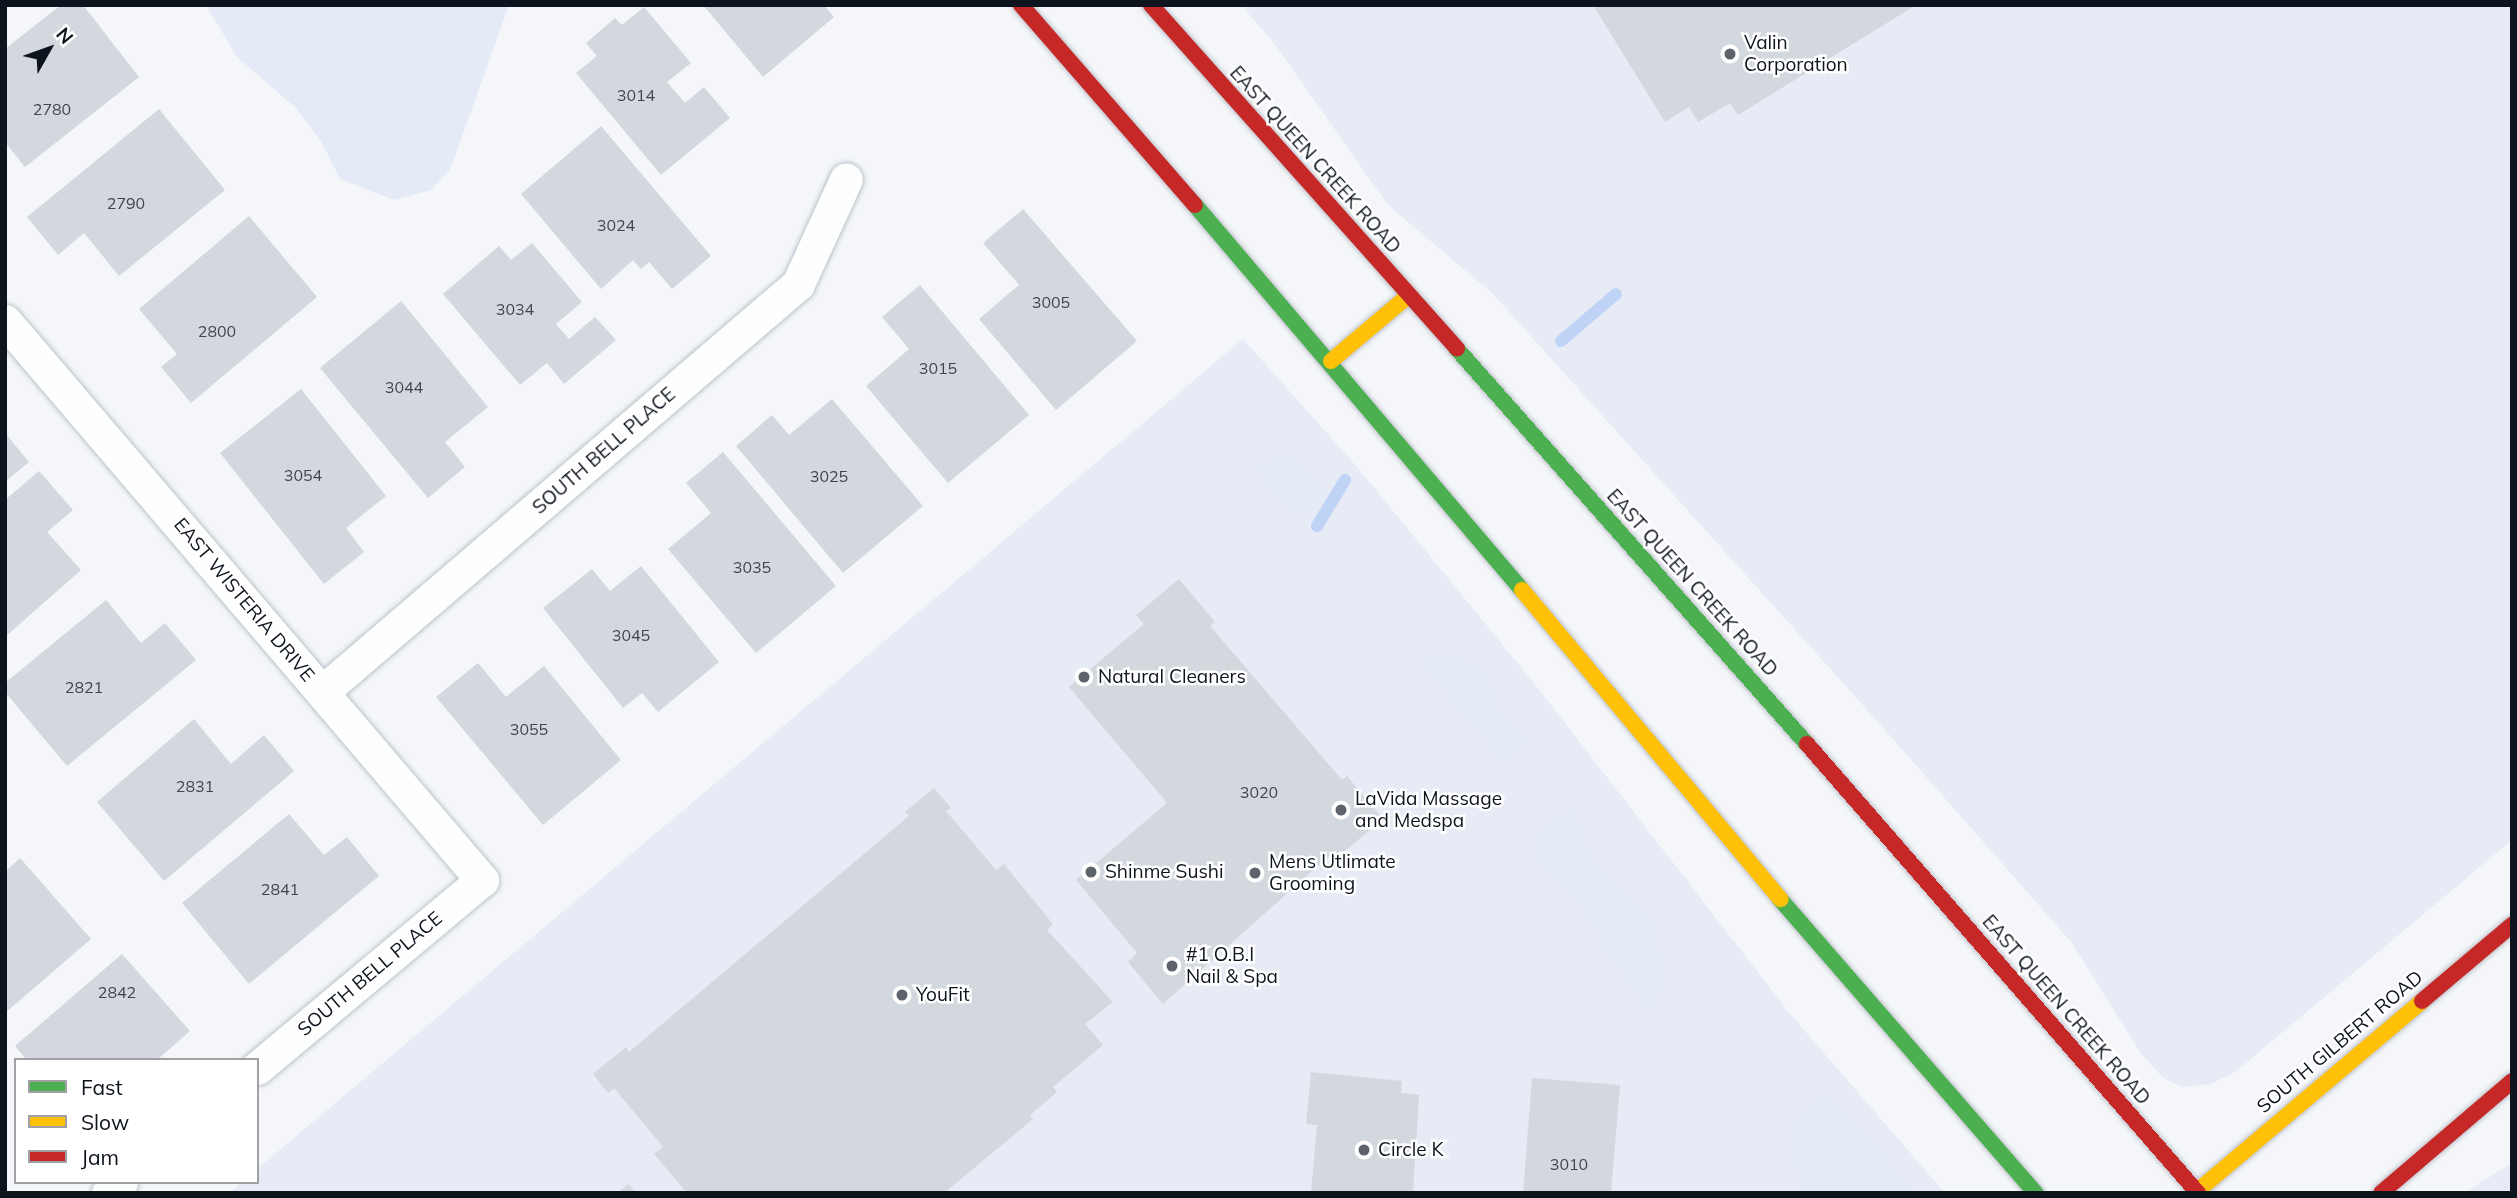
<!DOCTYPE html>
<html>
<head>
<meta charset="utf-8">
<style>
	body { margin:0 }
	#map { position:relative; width:2517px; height:1198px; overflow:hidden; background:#f4f6f9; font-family:Mulish,sans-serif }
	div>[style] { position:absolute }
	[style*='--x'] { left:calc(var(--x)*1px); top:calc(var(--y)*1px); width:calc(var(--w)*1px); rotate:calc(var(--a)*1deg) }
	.built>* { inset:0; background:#e6ebf5 }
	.green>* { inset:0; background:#e4ebf7 }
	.stream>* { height:12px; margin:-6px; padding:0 6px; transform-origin:6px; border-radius:6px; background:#bfd3f6 }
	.building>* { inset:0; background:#d3d7de }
	.roads { filter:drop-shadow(0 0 2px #bec2c9) drop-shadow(0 0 2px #bec2c9) }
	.street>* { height:33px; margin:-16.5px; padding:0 16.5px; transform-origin:16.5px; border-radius:16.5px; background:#fdfefe }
	.fast>* { height:16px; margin:-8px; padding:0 8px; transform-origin:8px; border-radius:8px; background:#4caf50 }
	.slow>* { height:16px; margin:-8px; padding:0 8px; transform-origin:8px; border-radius:8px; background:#ffc107 }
	.jam>* { height:16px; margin:-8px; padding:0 8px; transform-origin:8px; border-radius:8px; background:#c62828 }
	.dots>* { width:19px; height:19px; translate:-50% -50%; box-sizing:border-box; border:4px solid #fff; border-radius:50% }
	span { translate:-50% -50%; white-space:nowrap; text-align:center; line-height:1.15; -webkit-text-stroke:5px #fff; paint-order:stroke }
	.number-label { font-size:16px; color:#3f454e }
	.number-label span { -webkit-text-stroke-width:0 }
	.poi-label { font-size:19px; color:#0e141e }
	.left { translate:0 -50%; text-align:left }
	.street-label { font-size:19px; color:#0e141e }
	.frame { position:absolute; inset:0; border:7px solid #0e141e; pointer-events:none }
	.legend { position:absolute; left:14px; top:1058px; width:245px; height:126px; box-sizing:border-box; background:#fff; border:2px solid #9fa1a5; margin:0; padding:9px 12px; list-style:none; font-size:21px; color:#0e141e }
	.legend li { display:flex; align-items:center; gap:14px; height:35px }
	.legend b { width:35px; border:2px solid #9fa1a5 }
	.north { position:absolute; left:14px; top:14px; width:70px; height:70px; -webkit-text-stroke:5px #fff; paint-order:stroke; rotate:50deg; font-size:19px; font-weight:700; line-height:28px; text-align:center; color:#0e141e }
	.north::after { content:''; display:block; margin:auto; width:24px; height:32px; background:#0e141e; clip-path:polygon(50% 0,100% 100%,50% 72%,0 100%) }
</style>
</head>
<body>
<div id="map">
	<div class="built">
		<div style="clip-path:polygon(1241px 5px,2512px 5px,2512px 840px,2235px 1072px,2211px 1084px,2181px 1087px,2163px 1078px,2140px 1052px,2072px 943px,1878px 722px,1493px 294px,1388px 205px,1274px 43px)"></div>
		<div style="clip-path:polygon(1243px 339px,1358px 468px,1537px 687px,1791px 1015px,1945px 1193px,229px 1193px,242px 1182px,257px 1182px,257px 1169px)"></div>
		<div style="clip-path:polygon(2512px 1163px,2512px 1193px,2464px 1193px)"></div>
	</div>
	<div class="green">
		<div style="clip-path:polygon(206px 5px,509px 5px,450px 170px,431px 190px,394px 200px,340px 179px,321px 141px,295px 107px,237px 57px)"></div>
		<div style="clip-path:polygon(1288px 455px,1307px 477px,1325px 489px,1316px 504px,1297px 516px,1257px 470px)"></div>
		<div style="clip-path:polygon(1456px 655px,1484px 673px,1503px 720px,1528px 738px,1506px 763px,1421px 662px)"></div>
		<div style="clip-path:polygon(1571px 810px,1576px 811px,1588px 853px,1600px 870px,1651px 922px,1665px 973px,1651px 1012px,1595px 935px,1601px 929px,1532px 851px,1535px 837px)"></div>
		<div style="clip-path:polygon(1822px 1098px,1843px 1109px,1914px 1193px,1805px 1193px,1791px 1155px,1793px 1127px,1799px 1115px)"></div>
	</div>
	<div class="stream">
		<div style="--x:1561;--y:341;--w:72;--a:-40.5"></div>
		<div style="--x:1317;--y:526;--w:54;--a:-58.7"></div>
	</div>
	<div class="building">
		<div style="clip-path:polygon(61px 5px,83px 5px,139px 77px,25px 167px,5px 142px,5px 49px)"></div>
		<div style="clip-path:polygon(703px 5px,824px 5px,834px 17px,763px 77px)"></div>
		<div style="clip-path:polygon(1593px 5px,1916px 5px,1738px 115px,1730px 103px,1698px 122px,1689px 107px,1665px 122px)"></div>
		<div style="clip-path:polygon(644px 7px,691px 63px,667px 82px,685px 103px,704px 87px,730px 118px,661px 175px,576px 73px,597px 56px,586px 43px,615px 18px,622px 25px)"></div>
		<div style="clip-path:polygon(159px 109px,225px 190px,119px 276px,84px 233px,58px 255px,27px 217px)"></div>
		<div style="clip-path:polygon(601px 126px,711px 256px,672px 289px,649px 262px,641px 269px,633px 260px,601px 289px,521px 194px)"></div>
		<div style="clip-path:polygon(1023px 209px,1137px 341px,1056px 410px,979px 319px,1019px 285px,983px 243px)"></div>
		<div style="clip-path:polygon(249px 216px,317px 297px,191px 403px,161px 367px,177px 354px,139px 309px)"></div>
		<div style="clip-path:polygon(532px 243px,582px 302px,556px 324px,569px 339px,595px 317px,616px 340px,564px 384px,547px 363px,520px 385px,443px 294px,499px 246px,511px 260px)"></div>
		<div style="clip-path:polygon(920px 285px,1029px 415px,948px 483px,866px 386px,909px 349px,882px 317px)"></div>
		<div style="clip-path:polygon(401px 301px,488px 407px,445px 442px,465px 467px,428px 498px,320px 368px)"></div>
		<div style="clip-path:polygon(301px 389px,386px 496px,346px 528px,364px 552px,324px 584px,220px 453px)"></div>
		<div style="clip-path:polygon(832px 399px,923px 506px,843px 573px,736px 446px,772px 415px,789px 435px)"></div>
		<div style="clip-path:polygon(5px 433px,29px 462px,5px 482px)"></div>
		<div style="clip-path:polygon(723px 452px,836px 586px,756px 653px,668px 549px,711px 513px,686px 483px)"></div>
		<div style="clip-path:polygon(39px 471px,73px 510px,47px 532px,81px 570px,5px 637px,5px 500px)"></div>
		<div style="clip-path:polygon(641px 566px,719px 662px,658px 712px,642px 693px,623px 708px,543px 608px,592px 569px,610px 591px)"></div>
		<div style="clip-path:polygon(1179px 579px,1215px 622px,1210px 626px,1342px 780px,1347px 776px,1383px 819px,1339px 856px,1335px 851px,1163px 1004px,1128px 962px,1137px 953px,1076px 880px,1167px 803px,1069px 687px,1144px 624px,1136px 615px)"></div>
		<div style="clip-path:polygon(106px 600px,141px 643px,165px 623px,196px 660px,67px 766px,5px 692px,5px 683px)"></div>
		<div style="clip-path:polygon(478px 663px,506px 697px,544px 666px,621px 760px,543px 825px,436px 697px)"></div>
		<div style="clip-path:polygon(194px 719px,231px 764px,264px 735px,294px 771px,164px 881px,97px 802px)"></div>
		<div style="clip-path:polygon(934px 788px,951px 808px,946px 811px,996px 870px,1004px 864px,1053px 924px,1047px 930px,1113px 1002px,1085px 1024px,1103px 1045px,1053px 1087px,1057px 1092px,1030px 1115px,1033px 1119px,944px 1193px,687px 1193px,654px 1154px,663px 1147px,614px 1088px,608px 1093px,593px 1074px,626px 1047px,629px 1052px,909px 816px,905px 812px)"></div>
		<div style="clip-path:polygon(289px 814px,324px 855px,347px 837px,379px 876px,249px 984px,182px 903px)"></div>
		<div style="clip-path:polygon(20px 858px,91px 939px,5px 1013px,5px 872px)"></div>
		<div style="clip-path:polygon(122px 954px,190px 1031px,157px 1060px,27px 1060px,15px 1046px)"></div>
		<div style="clip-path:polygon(1311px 1072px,1402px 1081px,1401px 1093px,1419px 1095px,1413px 1193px,1311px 1193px,1317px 1125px,1306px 1124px)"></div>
		<div style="clip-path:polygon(1532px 1078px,1620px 1085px,1611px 1193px,1523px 1193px)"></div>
		<div style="clip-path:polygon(628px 1184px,636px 1193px,618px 1193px)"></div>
	</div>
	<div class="roads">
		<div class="street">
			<div style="--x:5;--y:321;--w:735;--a:49.53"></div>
			<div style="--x:482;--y:880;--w:293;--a:140.1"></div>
			<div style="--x:322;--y:692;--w:627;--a:-40.6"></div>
			<div style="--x:798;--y:284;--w:115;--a:-65.4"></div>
			<div style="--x:108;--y:1193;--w:17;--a:-40"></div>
		</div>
		<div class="fast">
			<div style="--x:1195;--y:205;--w:505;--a:49.66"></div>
			<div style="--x:1457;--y:349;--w:528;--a:48.46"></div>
			<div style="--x:1780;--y:899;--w:390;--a:49"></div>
		</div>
		<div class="slow">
			<div style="--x:1331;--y:361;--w:101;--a:-40.2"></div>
			<div style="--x:1522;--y:590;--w:403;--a:50.1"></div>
			<div style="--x:2195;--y:1193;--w:297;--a:-40.2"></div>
		</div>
		<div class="jam">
			<div style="--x:1021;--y:5;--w:265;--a:49"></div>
			<div style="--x:1151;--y:5;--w:460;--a:48.3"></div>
			<div style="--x:1807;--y:744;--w:595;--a:48.95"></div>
			<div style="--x:2422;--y:1001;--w:118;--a:-40.2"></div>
			<div style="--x:2381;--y:1193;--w:172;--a:-40.5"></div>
		</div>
	</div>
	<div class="dots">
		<div style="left:1730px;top:54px;background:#5e636b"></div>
		<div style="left:1084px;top:677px;background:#5e636b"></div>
		<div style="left:1341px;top:810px;background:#5e636b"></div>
		<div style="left:1091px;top:872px;background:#5e636b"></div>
		<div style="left:1255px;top:873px;background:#5e636b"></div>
		<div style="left:1172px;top:966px;background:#5e636b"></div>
		<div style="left:902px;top:995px;background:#5e636b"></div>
		<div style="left:1364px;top:1150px;background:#5e636b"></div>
	</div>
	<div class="number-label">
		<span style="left:636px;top:95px">3014</span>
		<span style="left:52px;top:109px">2780</span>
		<span style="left:126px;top:203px">2790</span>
		<span style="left:616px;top:225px">3024</span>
		<span style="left:1051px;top:302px">3005</span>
		<span style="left:515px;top:309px">3034</span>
		<span style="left:217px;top:331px">2800</span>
		<span style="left:938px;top:368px">3015</span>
		<span style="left:404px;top:387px">3044</span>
		<span style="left:303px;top:475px">3054</span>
		<span style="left:829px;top:476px">3025</span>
		<span style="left:752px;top:567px">3035</span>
		<span style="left:631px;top:635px">3045</span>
		<span style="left:84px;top:687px">2821</span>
		<span style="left:529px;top:729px">3055</span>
		<span style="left:195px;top:786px">2831</span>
		<span style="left:1259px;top:792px">3020</span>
		<span style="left:280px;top:889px">2841</span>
		<span style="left:117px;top:992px">2842</span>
		<span style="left:1569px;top:1164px">3010</span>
	</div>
	<div class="poi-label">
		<span class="left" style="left:1744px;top:54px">Valin<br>Corporation</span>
		<span class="left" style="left:1098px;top:677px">Natural Cleaners</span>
		<span class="left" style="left:1355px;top:810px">LaVida Massage<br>and Medspa</span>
		<span class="left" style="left:1269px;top:873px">Mens Utlimate<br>Grooming</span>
		<span class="left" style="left:1105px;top:872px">Shinme Sushi</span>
		<span class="left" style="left:1186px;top:966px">#1 O.B.I<br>Nail &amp; Spa</span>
		<span class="left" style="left:916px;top:995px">YouFit</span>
		<span class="left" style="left:1378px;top:1150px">Circle K</span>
	</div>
	<div class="street-label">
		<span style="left:1315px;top:160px;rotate:48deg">EAST QUEEN CREEK ROAD</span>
		<span style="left:604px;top:451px;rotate:-41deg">SOUTH BELL PLACE</span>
		<span style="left:1692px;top:583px;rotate:48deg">EAST QUEEN CREEK ROAD</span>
		<span style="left:244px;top:600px;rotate:50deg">EAST WISTERIA DRIVE</span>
		<span style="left:370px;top:974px;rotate:-40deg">SOUTH BELL PLACE</span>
		<span style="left:2066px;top:1010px;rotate:49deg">EAST QUEEN CREEK ROAD</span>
		<span style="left:2340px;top:1042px;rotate:-40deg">SOUTH GILBERT ROAD</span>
	</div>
	<div class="frame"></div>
	<ul class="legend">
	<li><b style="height:9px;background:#4caf50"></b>Fast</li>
	<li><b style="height:9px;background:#ffc107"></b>Slow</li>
	<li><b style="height:9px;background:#c62828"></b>Jam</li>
	</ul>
	<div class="north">N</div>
</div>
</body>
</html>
